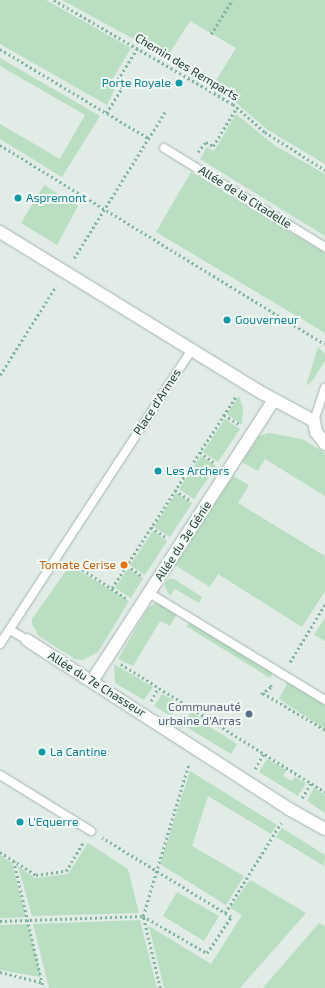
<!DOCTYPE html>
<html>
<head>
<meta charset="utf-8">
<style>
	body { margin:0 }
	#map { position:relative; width:325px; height:988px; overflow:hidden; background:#e1ece7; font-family:"Exo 2",sans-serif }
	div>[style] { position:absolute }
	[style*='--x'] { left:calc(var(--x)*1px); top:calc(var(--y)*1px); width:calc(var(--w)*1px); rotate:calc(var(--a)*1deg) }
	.green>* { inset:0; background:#b9dec1 }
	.path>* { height:2.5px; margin-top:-1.25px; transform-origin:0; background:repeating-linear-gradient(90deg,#81b19f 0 2px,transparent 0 5px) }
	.roads { filter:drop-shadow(0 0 1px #a4b4ae) drop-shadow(0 0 1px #a4b4ae) }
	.service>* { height:8px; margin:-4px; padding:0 4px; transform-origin:4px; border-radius:4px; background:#fff }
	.minor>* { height:12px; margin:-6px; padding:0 6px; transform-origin:6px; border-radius:6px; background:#fff }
	.dots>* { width:11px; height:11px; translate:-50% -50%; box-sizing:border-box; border:2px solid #f2f9f5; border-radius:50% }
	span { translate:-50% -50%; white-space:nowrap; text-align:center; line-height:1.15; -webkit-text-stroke:4px #f2f9f5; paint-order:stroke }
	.street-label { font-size:12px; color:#213e34 }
	.culture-label { font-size:12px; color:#0d838f }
	.right { translate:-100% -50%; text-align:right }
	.left { translate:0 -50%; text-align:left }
	.food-label { font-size:12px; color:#c56008 }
	.service-label { font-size:12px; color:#4e5e75 }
</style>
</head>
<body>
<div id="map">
	<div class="green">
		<div style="clip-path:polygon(0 0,46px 0,131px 48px,109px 85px,115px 89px,107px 105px,0 44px)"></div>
		<div style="clip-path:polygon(62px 0,325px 0,325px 164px,268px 130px,214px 84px,236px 48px,190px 21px,169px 54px,163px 55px)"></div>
		<div style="clip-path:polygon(0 58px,100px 116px,62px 177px,0 139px,0 124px,60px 159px,85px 115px,0 66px)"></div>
		<div style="clip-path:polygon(236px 114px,274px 145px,325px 174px,325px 236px,200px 159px,207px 147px,214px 151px)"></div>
		<div style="clip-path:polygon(191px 172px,325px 253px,325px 333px,156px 232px)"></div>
		<div style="clip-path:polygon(44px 185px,78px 206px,57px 245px,21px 223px)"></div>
		<div style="clip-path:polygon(318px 347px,325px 354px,325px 361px,312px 381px,306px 386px)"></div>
		<div style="clip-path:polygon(239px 396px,243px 408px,242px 425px,227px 414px)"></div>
		<div style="clip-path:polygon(225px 419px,240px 429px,218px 462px,203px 452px)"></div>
		<div style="clip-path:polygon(269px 433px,302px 439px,325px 453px,325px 496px,265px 459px,258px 471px,242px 462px,259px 436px)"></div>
		<div style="clip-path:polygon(201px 456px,216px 466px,194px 499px,179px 489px)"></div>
		<div style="clip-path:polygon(233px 476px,249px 485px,238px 503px,325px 556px,325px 591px,302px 627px,218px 574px,210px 587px,175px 565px)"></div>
		<div style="clip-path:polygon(176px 493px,192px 503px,170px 537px,154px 527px)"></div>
		<div style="clip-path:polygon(153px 531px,167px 541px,145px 575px,130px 565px)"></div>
		<div style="clip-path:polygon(70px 565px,129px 601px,98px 652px,83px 660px,75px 659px,39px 636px,32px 624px,32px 619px)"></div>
		<div style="clip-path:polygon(128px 569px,143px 578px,131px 598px,115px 588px)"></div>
		<div style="clip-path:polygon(168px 579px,174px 579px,202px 597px,199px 603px,175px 589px,170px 596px,164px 585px)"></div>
		<div style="clip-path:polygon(157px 602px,175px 611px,176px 615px,170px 626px,160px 621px,133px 666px,118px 659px,148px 608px)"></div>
		<div style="clip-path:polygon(325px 618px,325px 641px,314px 635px)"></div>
		<div style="clip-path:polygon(192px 621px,274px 670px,270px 678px,186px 626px)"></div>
		<div style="clip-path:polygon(114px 664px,153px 687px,144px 700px,115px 683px)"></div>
		<div style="clip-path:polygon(289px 680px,325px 704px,325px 729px,279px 699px)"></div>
		<div style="clip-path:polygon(162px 694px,179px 704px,171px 716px,154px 706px)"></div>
		<div style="clip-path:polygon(191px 712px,205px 720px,204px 723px,237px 744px,231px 754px,183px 725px)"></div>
		<div style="clip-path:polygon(267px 759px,287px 770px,283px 776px,292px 781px,295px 777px,306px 783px,298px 796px,259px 772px)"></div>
		<div style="clip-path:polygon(190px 771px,277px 825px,271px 834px,208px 796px,192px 846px,244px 876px,226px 905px,160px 864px)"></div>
		<div style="clip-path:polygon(314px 788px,325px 795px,325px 813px,307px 801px)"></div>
		<div style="clip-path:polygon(282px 828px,325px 855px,324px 866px,276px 837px)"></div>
		<div style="clip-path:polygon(88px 843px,128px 869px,139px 913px,32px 916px,18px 866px,35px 878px,68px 874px)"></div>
		<div style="clip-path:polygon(0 855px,12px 863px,26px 917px,0 918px)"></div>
		<div style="clip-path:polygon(250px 880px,306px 913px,240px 988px,164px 988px,149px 926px,211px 964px,242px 915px,230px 908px)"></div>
		<div style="clip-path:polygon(177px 892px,219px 916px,204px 941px,163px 916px)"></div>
		<div style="clip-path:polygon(140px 920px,157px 988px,49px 988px,33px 924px)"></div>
		<div style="clip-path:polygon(319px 923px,325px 926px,325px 988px,263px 988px)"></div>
		<div style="clip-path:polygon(28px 924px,40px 972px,40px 977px,0 970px,0 925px)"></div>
	</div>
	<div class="path">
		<div style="--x:54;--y:0;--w:207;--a:30.2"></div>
		<div style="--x:233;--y:104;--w:43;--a:41.2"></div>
		<div style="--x:265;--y:132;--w:71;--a:32.3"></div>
		<div style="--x:211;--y:34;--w:40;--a:-58"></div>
		<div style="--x:0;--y:49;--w:175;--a:31"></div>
		<div style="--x:106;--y:113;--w:30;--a:-57"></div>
		<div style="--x:122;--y:88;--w:8;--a:-150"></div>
		<div style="--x:115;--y:84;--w:44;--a:-58.1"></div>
		<div style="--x:0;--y:145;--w:381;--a:31.5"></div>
		<div style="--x:198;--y:152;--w:13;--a:-51"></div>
		<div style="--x:206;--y:142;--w:8;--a:30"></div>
		<div style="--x:213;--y:146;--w:46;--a:-58.4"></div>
		<div style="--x:74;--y:258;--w:172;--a:-58.1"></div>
		<div style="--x:0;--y:375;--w:105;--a:-57.8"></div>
		<div style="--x:224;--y:415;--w:17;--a:31"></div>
		<div style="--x:200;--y:452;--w:17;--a:36"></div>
		<div style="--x:175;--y:490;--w:18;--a:34"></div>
		<div style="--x:151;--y:527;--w:18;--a:34"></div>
		<div style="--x:70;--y:561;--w:67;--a:33.5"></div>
		<div style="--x:127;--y:565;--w:17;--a:36"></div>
		<div style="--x:112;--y:588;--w:229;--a:-57.1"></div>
		<div style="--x:290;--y:662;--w:68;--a:-58.9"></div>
		<div style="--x:121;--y:664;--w:241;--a:32.1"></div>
		<div style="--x:263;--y:693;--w:72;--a:30.8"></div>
		<div style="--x:261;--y:694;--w:12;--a:-35"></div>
		<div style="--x:271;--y:687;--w:3;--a:-108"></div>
		<div style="--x:151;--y:701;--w:15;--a:-62"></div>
		<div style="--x:255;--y:769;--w:18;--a:-61"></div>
		<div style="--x:302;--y:798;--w:17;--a:-59"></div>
		<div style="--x:0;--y:852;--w:43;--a:32.6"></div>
		<div style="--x:36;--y:875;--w:30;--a:-8"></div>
		<div style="--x:66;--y:871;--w:33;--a:-59"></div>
		<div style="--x:14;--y:861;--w:129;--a:77"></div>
		<div style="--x:225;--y:913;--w:106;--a:-58.1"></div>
		<div style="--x:0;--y:921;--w:143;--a:-2"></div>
		<div style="--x:143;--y:916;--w:74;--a:30"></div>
		<div style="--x:207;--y:953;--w:43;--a:-56.3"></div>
		<div style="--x:231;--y:917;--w:151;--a:-148.5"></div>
		<div style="--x:0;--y:972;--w:45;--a:14"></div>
		<div style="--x:160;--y:988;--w:74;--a:-103.3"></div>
		<div style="--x:143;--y:916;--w:160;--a:-73.3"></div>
	</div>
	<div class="roads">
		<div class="service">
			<div style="--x:164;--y:148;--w:189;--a:31.6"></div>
			<div style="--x:314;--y:421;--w:35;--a:-72"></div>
			<div style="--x:149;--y:593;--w:206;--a:31.3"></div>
			<div style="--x:10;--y:630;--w:20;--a:30"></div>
			<div style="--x:0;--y:644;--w:352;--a:-56.9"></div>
			<div style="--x:0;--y:775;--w:107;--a:31.6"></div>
		</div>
		<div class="minor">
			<div style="--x:0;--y:232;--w:308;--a:31.6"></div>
			<div style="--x:262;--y:393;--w:59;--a:28.3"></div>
			<div style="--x:314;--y:421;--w:11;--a:80"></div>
			<div style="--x:316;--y:432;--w:15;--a:53"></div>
			<div style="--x:27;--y:640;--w:312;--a:32.8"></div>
			<div style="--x:289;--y:809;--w:41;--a:29.1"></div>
			<div style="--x:92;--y:681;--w:335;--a:-57.1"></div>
		</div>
	</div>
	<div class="dots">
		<div style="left:179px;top:83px;background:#0f9aa8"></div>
		<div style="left:18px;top:198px;background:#0f9aa8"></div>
		<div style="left:227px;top:320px;background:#0f9aa8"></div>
		<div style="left:158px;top:471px;background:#0f9aa8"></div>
		<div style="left:124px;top:565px;background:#e8710a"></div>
		<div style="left:249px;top:714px;background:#5c6f8a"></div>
		<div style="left:42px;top:752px;background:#0f9aa8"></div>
		<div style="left:20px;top:822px;background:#0f9aa8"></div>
	</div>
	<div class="street-label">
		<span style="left:187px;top:67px;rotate:31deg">Chemin des Remparts</span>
		<span style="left:245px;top:197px;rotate:32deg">Allée de la Citadelle</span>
		<span style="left:157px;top:402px;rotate:-57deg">Place d'Armes</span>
		<span style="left:183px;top:541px;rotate:-57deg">Allée du 3e Génie</span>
		<span style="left:97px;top:684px;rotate:32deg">Allée du 7e Chasseur</span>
	</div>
	<div class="culture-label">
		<span class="right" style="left:171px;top:83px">Porte Royale</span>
		<span class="left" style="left:26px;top:198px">Aspremont</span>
		<span class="left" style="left:235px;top:320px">Gouverneur</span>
		<span class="left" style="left:166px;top:471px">Les Archers</span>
		<span class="left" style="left:50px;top:752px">La Cantine</span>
		<span class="left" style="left:28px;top:822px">L'Equerre</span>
	</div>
	<div class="food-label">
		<span class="right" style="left:116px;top:565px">Tomate Cerise</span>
	</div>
	<div class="service-label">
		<span class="right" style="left:241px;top:714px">Communauté<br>urbaine d'Arras</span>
	</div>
</div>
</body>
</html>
